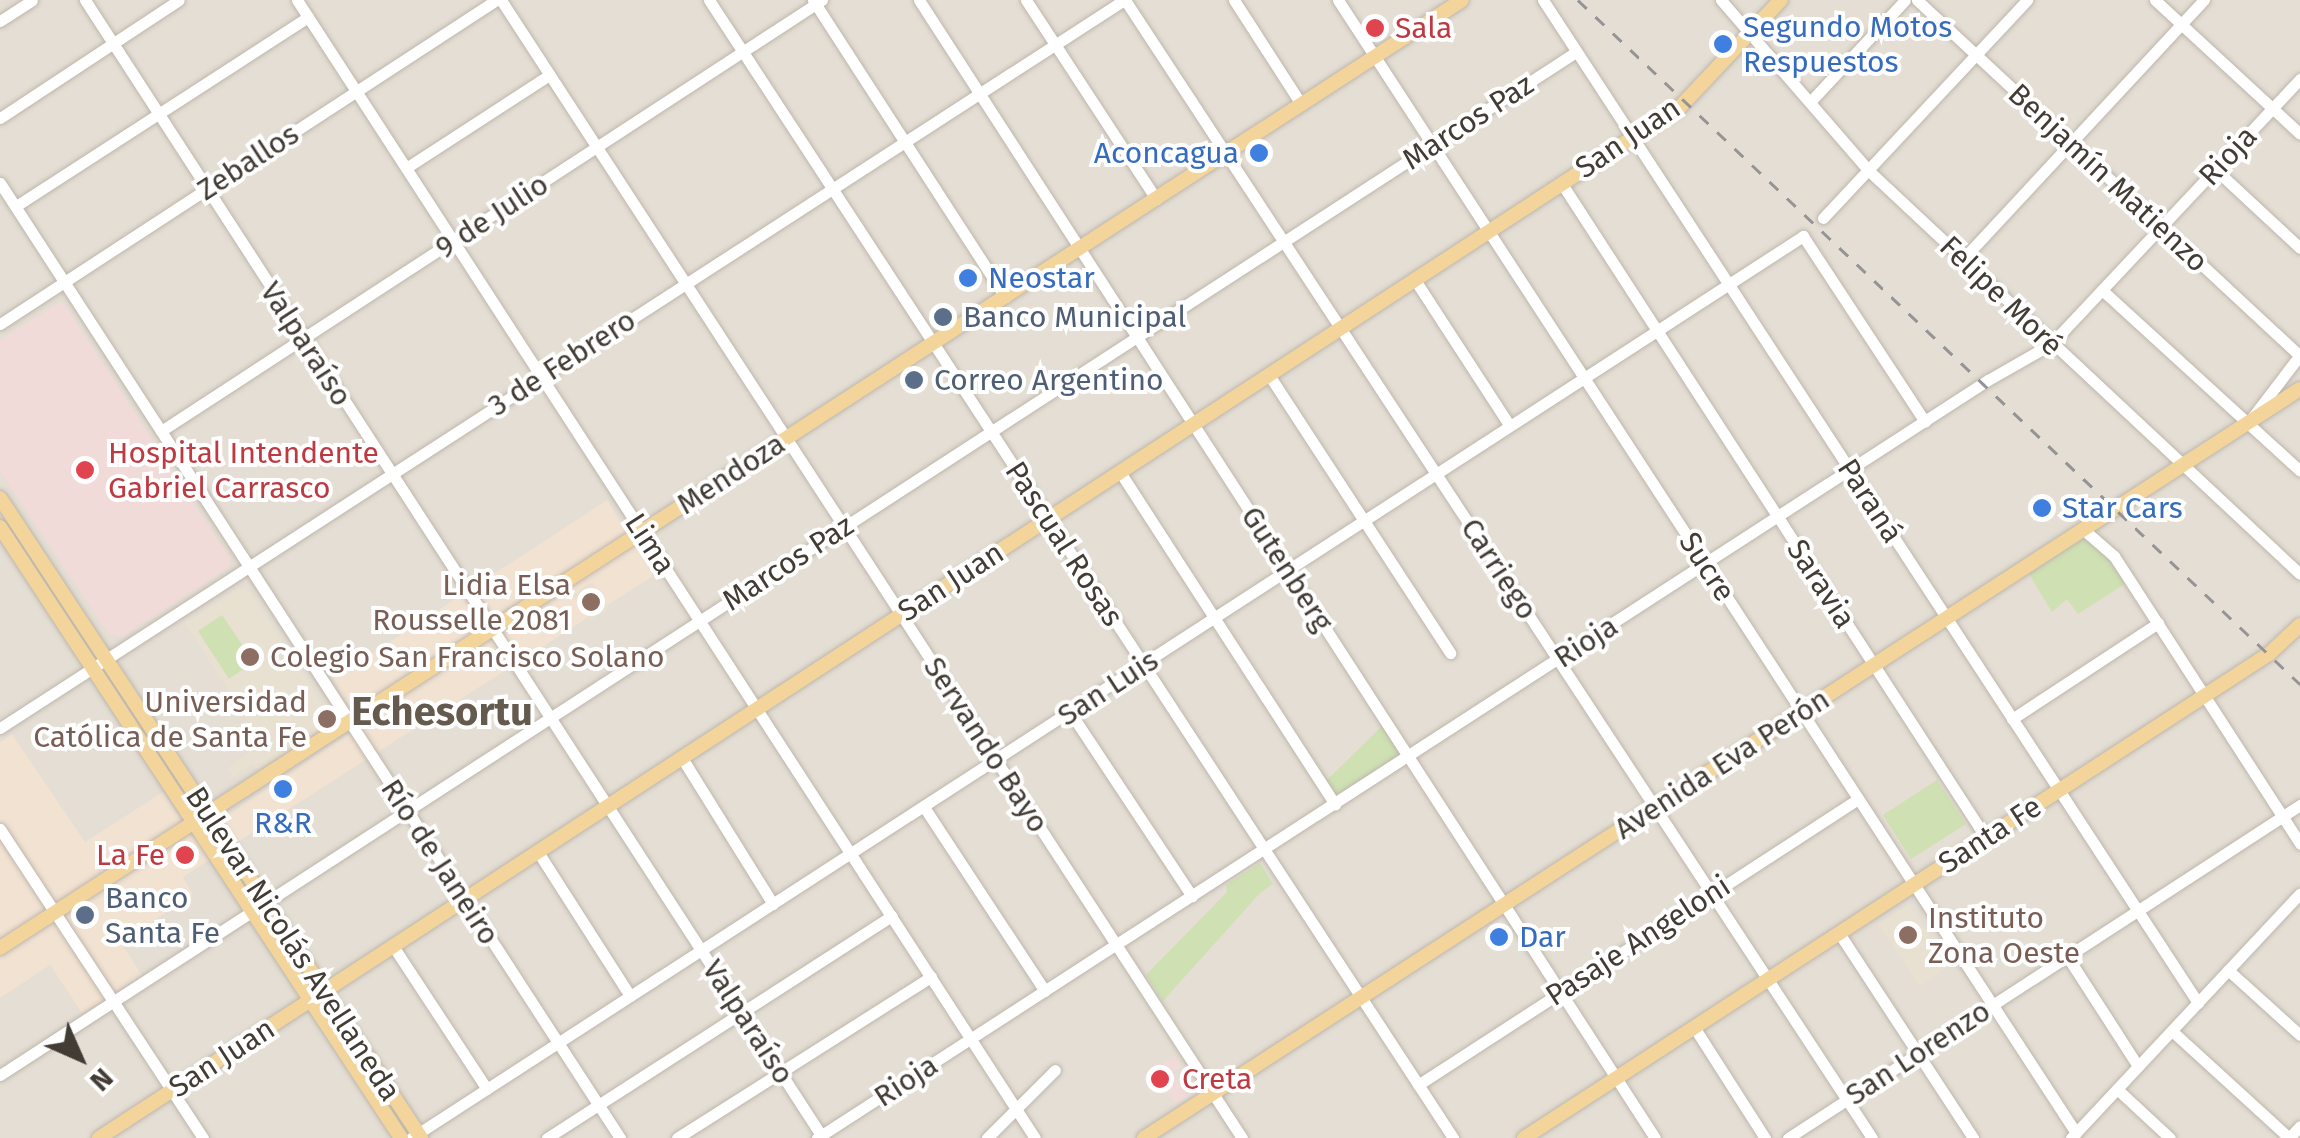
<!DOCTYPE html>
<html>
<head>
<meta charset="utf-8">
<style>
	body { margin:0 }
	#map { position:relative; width:2300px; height:1138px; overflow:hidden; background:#f0ece5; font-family:"Fira Sans",sans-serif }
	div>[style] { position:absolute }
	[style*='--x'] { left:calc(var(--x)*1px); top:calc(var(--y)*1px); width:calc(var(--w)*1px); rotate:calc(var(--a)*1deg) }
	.residential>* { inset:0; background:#e4ded4 }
	.commercial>* { inset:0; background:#f1e2d2 }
	.education>* { inset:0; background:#e8e0d0 }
	.medical>* { inset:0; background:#f0dbd9 }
	.green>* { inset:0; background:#cfe1b2 }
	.roads { filter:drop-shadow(0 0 2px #beb6ac) drop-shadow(0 0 2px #beb6ac) }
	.minor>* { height:11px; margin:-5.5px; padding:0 5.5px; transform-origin:5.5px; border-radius:5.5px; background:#fff }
	.major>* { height:14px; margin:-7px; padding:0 7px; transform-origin:7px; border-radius:7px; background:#f3d59b }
	.rail>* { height:2.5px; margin-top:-1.25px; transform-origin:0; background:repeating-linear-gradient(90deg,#949494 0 12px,transparent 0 24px) }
	.dots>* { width:28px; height:28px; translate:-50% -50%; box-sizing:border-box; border:5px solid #fff; border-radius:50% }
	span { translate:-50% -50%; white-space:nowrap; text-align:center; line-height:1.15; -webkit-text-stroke:8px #fff; paint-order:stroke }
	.shop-label { font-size:30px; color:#366cbe }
	.left { translate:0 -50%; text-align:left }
	.right { translate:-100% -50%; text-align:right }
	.health-label { font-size:30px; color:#be3a42 }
	.street-label { font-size:30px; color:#423c35 }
	.service-label { font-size:30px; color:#4e5e75 }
	.education-label { font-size:30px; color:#785e54 }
	.district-label { font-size:40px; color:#645a4e; font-weight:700 }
	.north { position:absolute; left:30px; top:1008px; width:100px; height:100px; -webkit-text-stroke:8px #fff; paint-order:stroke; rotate:135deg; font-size:28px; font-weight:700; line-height:40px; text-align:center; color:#423c35 }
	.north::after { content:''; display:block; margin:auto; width:35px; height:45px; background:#423c35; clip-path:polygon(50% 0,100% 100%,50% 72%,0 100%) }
</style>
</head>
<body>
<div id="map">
	<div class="residential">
		<div style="clip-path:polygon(0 0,2300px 0,2300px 1138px,0 1138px)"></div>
	</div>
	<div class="commercial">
		<div style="clip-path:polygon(607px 500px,653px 576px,183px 877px,193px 894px,121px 943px,142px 975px,82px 1013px,50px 965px,0 998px,0 742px,12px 734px,85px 842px,163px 792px,193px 838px,361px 726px,333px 679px)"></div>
	</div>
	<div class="education">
		<div style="clip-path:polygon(592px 582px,609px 608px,590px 621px,572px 595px)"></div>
		<div style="clip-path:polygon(239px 588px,248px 589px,334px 721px,257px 771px,253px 764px,233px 777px,227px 768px,263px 744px,185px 623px)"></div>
		<div style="clip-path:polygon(1909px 904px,1950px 966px,1919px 986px,1878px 924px)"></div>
	</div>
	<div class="medical">
		<div style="clip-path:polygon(58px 303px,64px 304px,231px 560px,228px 568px,122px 637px,109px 634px,0 471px,0 340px)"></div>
		<div style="clip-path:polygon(1175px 1055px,1182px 1066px,1172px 1073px,1188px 1097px,1176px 1104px,1161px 1081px,1149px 1088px,1142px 1077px)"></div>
	</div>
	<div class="green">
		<div style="clip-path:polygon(2083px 538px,2106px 555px,2126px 583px,2078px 614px,2067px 599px,2052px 612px,2029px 574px)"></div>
		<div style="clip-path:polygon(222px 615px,254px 662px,229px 679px,198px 631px)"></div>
		<div style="clip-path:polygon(1384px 724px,1402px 753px,1334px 798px,1324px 783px)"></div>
		<div style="clip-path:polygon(1937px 780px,1966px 824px,1911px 859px,1883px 815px)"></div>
		<div style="clip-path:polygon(1260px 863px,1273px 884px,1260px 893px,1163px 1001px,1146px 975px,1227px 892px,1226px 885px)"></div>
	</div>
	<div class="roads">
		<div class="minor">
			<div style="--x:85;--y:0;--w:1356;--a:57.04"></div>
			<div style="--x:297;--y:0;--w:1356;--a:57.04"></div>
			<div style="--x:501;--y:0;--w:1358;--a:56.93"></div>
			<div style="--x:709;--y:0;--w:1360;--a:56.82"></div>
			<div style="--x:813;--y:0;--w:354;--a:57.1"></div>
			<div style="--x:919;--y:0;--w:1355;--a:57.11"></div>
			<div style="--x:1026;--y:0;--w:238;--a:56.8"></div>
			<div style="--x:1125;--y:0;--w:1361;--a:56.72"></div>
			<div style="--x:1234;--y:0;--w:124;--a:57.2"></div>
			<div style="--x:1338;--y:0;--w:1352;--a:56.92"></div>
			<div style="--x:1543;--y:0;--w:1198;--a:56.85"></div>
			<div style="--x:1721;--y:0;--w:225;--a:49.1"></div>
			<div style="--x:1868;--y:170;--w:591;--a:43.08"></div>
			<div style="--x:1917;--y:0;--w:523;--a:42.91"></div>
			<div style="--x:2155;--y:0;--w:197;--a:42.7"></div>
			<div style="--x:0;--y:21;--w:38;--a:-33"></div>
			<div style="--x:1810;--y:102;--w:139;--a:-47"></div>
			<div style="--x:0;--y:118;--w:214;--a:-33.4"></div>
			<div style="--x:406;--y:168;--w:171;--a:-33"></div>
			<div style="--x:2215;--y:169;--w:116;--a:42.9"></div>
			<div style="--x:0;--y:183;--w:1139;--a:57.01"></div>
			<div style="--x:1562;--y:184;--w:779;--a:57.04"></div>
			<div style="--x:16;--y:206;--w:348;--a:-32.9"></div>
			<div style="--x:1823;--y:218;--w:299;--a:-46.9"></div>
			<div style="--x:1963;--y:259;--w:354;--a:-47.1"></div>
			<div style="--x:1415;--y:280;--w:173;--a:57"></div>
			<div style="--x:2102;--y:290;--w:268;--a:42.4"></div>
			<div style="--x:0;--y:324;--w:592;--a:-33.15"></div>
			<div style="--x:1269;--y:375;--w:332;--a:56.9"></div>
			<div style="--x:2251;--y:419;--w:81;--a:-52.6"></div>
			<div style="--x:161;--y:431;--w:789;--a:-33.11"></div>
			<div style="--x:1120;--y:472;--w:396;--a:57.1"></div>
			<div style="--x:2084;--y:530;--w:40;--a:41"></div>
			<div style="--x:2114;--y:556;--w:343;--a:57.1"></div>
			<div style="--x:1070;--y:712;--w:221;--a:56.5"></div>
			<div style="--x:2012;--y:719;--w:175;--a:-33.3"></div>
			<div style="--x:0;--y:728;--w:1339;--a:-32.93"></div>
			<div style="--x:682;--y:758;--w:172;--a:58.1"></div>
			<div style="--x:924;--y:807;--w:220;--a:56.7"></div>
			<div style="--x:0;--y:829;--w:370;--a:56.7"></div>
			<div style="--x:538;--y:852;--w:171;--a:57.4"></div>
			<div style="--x:1839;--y:933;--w:245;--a:56.8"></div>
			<div style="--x:393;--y:946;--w:171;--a:56.7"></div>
			<div style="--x:2067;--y:956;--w:131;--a:57.2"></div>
			<div style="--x:2228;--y:970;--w:97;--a:42.1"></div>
			<div style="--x:1694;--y:1027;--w:132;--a:57.4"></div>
			<div style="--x:2172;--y:1031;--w:159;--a:42.4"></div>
			<div style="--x:2289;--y:1138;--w:16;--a:-47"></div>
			<div style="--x:0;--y:1075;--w:1879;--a:-32.99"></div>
			<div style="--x:1418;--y:1085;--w:525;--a:-33.02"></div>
			<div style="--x:2117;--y:1089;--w:72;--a:42.8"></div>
			<div style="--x:411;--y:1138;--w:1659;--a:-32.94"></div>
			<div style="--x:1803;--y:236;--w:222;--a:56.7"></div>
			<div style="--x:547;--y:1138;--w:410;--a:-32.8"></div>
			<div style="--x:677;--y:1138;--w:301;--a:-32.4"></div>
			<div style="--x:817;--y:1138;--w:1395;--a:-32.92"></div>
			<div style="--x:1988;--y:380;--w:73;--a:-29.7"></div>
			<div style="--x:2051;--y:344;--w:364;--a:-46.8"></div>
			<div style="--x:987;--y:1138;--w:96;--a:-45"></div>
			<div style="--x:1788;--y:1138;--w:611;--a:-33.04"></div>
			<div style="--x:2071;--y:1138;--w:335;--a:-46.9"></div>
		</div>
		<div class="major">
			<div style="--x:0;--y:498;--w:766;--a:56.66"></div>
			<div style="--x:0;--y:527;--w:731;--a:56.72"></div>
			<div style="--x:0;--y:948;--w:1742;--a:-32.96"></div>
			<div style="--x:99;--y:1138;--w:1887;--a:-33.11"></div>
			<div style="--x:1680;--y:107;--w:147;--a:-46.7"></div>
			<div style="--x:1144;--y:1138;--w:1377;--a:-32.94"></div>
			<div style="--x:1524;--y:1138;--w:888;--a:-33.01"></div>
			<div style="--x:2269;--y:654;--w:42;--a:-43.1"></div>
		</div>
	</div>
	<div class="rail">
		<div style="--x:1578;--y:0;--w:995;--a:43.45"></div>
	</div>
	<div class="dots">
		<div style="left:1375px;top:28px;background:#e0444e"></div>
		<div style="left:1723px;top:44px;background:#3f7fe0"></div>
		<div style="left:1259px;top:153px;background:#3f7fe0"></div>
		<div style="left:968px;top:278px;background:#3f7fe0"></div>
		<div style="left:943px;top:317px;background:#5c6f8a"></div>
		<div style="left:914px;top:380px;background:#5c6f8a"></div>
		<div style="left:85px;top:470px;background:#e0444e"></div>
		<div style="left:2042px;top:508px;background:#3f7fe0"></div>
		<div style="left:591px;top:602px;background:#8d6e63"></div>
		<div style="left:250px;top:657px;background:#8d6e63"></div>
		<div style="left:327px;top:719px;background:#8d6e63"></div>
		<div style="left:283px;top:789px;background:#3f7fe0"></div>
		<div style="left:185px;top:855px;background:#e0444e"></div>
		<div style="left:85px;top:915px;background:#5c6f8a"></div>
		<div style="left:1908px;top:935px;background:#8d6e63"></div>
		<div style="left:1499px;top:937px;background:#3f7fe0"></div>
		<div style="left:1160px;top:1079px;background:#e0444e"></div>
	</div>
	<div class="shop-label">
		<span class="left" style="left:1743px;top:44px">Segundo Motos<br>Respuestos</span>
		<span class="right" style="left:1239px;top:153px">Aconcagua</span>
		<span class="left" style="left:988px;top:278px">Neostar</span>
		<span class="left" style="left:2062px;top:508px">Star Cars</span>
		<span style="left:283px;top:823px">R&amp;R</span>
		<span class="left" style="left:1519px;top:937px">Dar</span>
	</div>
	<div class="health-label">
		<span class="left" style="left:1395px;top:28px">Sala</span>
		<span class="left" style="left:108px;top:470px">Hospital Intendente<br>Gabriel Carrasco</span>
		<span class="right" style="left:165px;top:855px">La Fe</span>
		<span class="left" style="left:1182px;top:1079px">Creta</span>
	</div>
	<div class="street-label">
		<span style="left:1468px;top:122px;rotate:-33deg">Marcos Paz</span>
		<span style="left:1628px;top:138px;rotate:-34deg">San Juan</span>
		<span style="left:2228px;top:156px;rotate:-47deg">Rioja</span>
		<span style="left:248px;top:162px;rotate:-33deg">Zeballos</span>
		<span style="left:2108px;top:178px;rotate:43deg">Benjamín Matienzo</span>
		<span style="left:492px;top:216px;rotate:-33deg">9 de Julio</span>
		<span style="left:2001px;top:296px;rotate:44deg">Felipe Moré</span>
		<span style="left:306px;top:344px;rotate:57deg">Valparaíso</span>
		<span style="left:562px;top:363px;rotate:-33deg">3 de Febrero</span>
		<span style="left:731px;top:474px;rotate:-33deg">Mendoza</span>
		<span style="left:1870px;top:501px;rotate:57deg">Paraná</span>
		<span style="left:650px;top:544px;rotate:57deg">Lima</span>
		<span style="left:1064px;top:544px;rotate:57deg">Pascual Rosas</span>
		<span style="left:788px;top:563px;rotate:-33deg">Marcos Paz</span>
		<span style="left:1707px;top:567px;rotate:57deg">Sucre</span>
		<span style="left:1287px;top:569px;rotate:57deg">Gutenberg</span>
		<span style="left:1499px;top:569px;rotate:57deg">Carriego</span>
		<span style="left:951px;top:582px;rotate:-33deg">San Juan</span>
		<span style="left:1821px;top:584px;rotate:57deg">Saravia</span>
		<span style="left:1586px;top:642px;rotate:-33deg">Rioja</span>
		<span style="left:1108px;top:688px;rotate:-33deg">San Luis</span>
		<span style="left:986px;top:745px;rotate:57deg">Servando Bayo</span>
		<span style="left:1722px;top:764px;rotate:-33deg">Avenida Eva Perón</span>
		<span style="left:1990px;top:835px;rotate:-33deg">Santa Fe</span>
		<span style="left:440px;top:862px;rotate:57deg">Río de Janeiro</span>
		<span style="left:1638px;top:941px;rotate:-33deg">Pasaje Angeloni</span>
		<span style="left:293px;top:944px;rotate:57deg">Bulevar Nicolás Avellaneda</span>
		<span style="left:748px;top:1022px;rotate:57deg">Valparaíso</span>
		<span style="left:1918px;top:1053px;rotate:-33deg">San Lorenzo</span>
		<span style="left:222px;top:1058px;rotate:-33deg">San Juan</span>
		<span style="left:906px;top:1081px;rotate:-33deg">Rioja</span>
	</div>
	<div class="service-label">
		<span class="left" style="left:963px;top:317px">Banco Municipal</span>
		<span class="left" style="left:934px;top:380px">Correo Argentino</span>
		<span class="left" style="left:105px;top:915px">Banco<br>Santa Fe</span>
	</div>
	<div class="education-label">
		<span class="right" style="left:571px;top:602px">Lidia Elsa<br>Rousselle 2081</span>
		<span class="left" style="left:270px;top:657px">Colegio San Francisco Solano</span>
		<span class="right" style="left:307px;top:719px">Universidad<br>Católica de Santa Fe</span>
		<span class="left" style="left:1928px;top:935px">Instituto<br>Zona Oeste</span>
	</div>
	<div class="district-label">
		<span style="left:442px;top:712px">Echesortu</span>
	</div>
	<div class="north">N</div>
</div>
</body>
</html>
